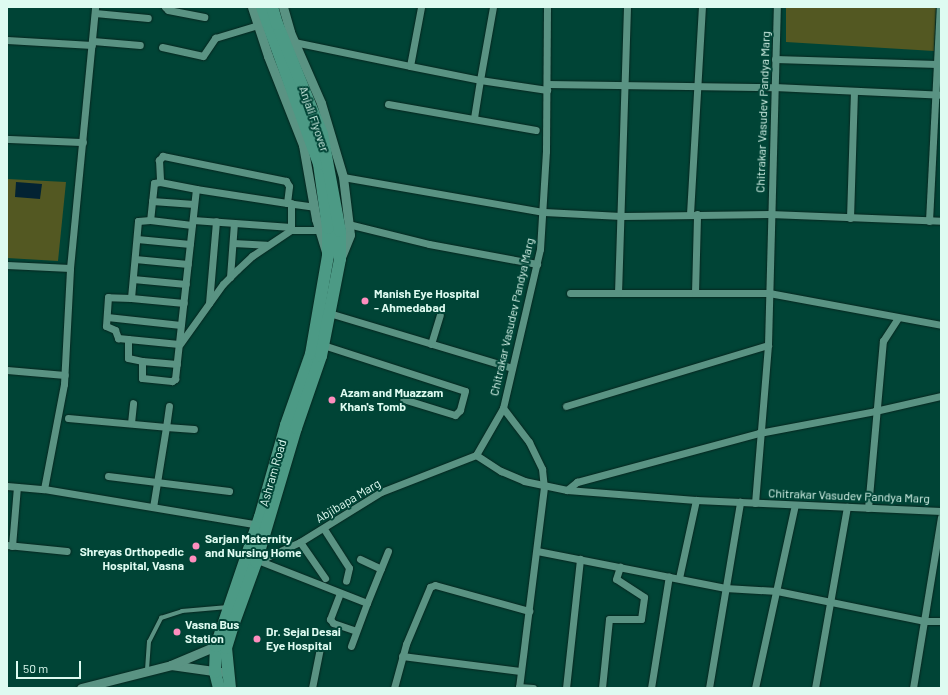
<!DOCTYPE html>
<html>
<head>
<meta charset="utf-8">
<style>
	body { margin:0 }
	#map { position:relative; width:948px; height:695px; overflow:hidden; background:#004436; font-family:Barlow,sans-serif }
	div>[style] { position:absolute }
	[style*='--x'] { left:calc(var(--x)*1px); top:calc(var(--y)*1px); width:calc(var(--w)*1px); rotate:calc(var(--a)*1deg) }
	.green>* { inset:0; background:#535822 }
	.water>* { inset:0; background:#032333 }
	.roads { filter:drop-shadow(0 0 1px #07261f) drop-shadow(0 0 1px #07261f) }
	.service>* { height:3.5px; margin:-1.75px; padding:0 1.75px; transform-origin:1.75px; border-radius:1.75px; background:#5a9383 }
	.minor>* { height:7px; margin:-3.5px; padding:0 3.5px; transform-origin:3.5px; border-radius:3.5px; background:#5a9383 }
	.tertiary>* { height:9px; margin:-4.5px; padding:0 4.5px; transform-origin:4.5px; border-radius:4.5px; background:#5a9383 }
	.primary>* { height:12px; margin:-6px; padding:0 6px; transform-origin:6px; border-radius:6px; background:#4c9a85 }
	.dots>* { width:11px; height:11px; translate:-50% -50%; box-sizing:border-box; border:2px solid #004436; border-radius:50% }
	span { translate:-50% -50%; white-space:nowrap; text-align:center; line-height:1.15; -webkit-text-stroke:4px #004436; paint-order:stroke }
	.street-label { font-size:12px; color:#defbf1 }
	.poi-label { font-size:12px; color:#defbf1; font-weight:700 }
	.left { translate:0 -50%; text-align:left }
	.right { translate:-100% -50%; text-align:right }
	.frame { position:absolute; inset:0; border:8px solid #defbf1; pointer-events:none }
	.scale { position:absolute; left:16px; top:661px; width:65px; height:18px; box-sizing:border-box; border:2px solid #defbf1; border-top:0; padding-left:5px; font-size:12px; line-height:14px; white-space:nowrap; color:#defbf1; -webkit-text-stroke:3px #004436; paint-order:stroke }
</style>
</head>
<body>
<div id="map">
	<div class="green">
		<div style="clip-path:polygon(786px 7px,936px 7px,934px 51px,786px 42px)"></div>
		<div style="clip-path:polygon(7px 179px,66px 182px,58px 261px,7px 258px)"></div>
	</div>
	<div class="water">
		<div style="clip-path:polygon(16px 182px,42px 184px,40px 199px,15px 197px)"></div>
	</div>
	<div class="roads">
		<div class="service">
			<div style="--x:147;--y:670;--w:28;--a:-86"></div>
			<div style="--x:149;--y:642;--w:27;--a:-63"></div>
			<div style="--x:161;--y:618;--w:22;--a:-18"></div>
			<div style="--x:182;--y:611;--w:46;--a:-5"></div>
		</div>
		<div class="minor">
			<div style="--x:165;--y:7;--w:4;--a:45"></div>
			<div style="--x:168;--y:10;--w:37;--a:11"></div>
			<div style="--x:493;--y:7;--w:74;--a:100.1"></div>
			<div style="--x:480;--y:80;--w:68;--a:8.5"></div>
			<div style="--x:627;--y:7;--w:286;--a:91.8"></div>
			<div style="--x:618;--y:293;--w:151;--a:0"></div>
			<div style="--x:769;--y:293;--w:175;--a:10.5"></div>
			<div style="--x:95;--y:13;--w:53;--a:5.4"></div>
			<div style="--x:7;--y:40;--w:85;--a:3.4"></div>
			<div style="--x:93;--y:41;--w:47;--a:4.9"></div>
			<div style="--x:294;--y:42;--w:118;--a:11.7"></div>
			<div style="--x:410;--y:66;--w:60;--a:-79.4"></div>
			<div style="--x:162;--y:47;--w:42;--a:12.4"></div>
			<div style="--x:203;--y:56;--w:22;--a:-56"></div>
			<div style="--x:215;--y:38;--w:45;--a:-16.8"></div>
			<div style="--x:775;--y:59;--w:162;--a:1.8"></div>
			<div style="--x:410;--y:66;--w:71;--a:11.3"></div>
			<div style="--x:480;--y:80;--w:38;--a:99"></div>
			<div style="--x:547;--y:84;--w:227;--a:0.8"></div>
			<div style="--x:774;--y:87;--w:167;--a:2.7"></div>
			<div style="--x:388;--y:104;--w:150;--a:10"></div>
			<div style="--x:7;--y:139;--w:76;--a:2.3"></div>
			<div style="--x:343;--y:177;--w:204;--a:9.9"></div>
			<div style="--x:544;--y:212;--w:77;--a:3"></div>
			<div style="--x:621;--y:216;--w:149;--a:-0.8"></div>
			<div style="--x:770;--y:214;--w:171;--a:2.3"></div>
			<div style="--x:160;--y:182;--w:6;--a:171"></div>
			<div style="--x:154;--y:183;--w:37;--a:96"></div>
			<div style="--x:150;--y:220;--w:12;--a:175"></div>
			<div style="--x:138;--y:221;--w:77;--a:95.2"></div>
			<div style="--x:131;--y:298;--w:23;--a:-178"></div>
			<div style="--x:108;--y:297;--w:29;--a:94"></div>
			<div style="--x:106;--y:326;--w:10;--a:24"></div>
			<div style="--x:115;--y:330;--w:9;--a:69"></div>
			<div style="--x:118;--y:338;--w:10;--a:6"></div>
			<div style="--x:128;--y:339;--w:19;--a:90"></div>
			<div style="--x:128;--y:358;--w:14;--a:12"></div>
			<div style="--x:142;--y:361;--w:17;--a:90"></div>
			<div style="--x:142;--y:378;--w:30;--a:6"></div>
			<div style="--x:172;--y:381;--w:4;--a:-34"></div>
			<div style="--x:175;--y:379;--w:191;--a:-83.7"></div>
			<div style="--x:152;--y:201;--w:42;--a:4.1"></div>
			<div style="--x:287;--y:203;--w:17;--a:-83"></div>
			<div style="--x:289;--y:186;--w:6;--a:-121"></div>
			<div style="--x:286;--y:181;--w:126;--a:-168.5"></div>
			<div style="--x:163;--y:156;--w:6;--a:135"></div>
			<div style="--x:159;--y:160;--w:22;--a:87"></div>
			<div style="--x:160;--y:182;--w:37;--a:11"></div>
			<div style="--x:196;--y:189;--w:92;--a:8.7"></div>
			<div style="--x:287;--y:203;--w:27;--a:8"></div>
			<div style="--x:690;--y:214;--w:207;--a:-86.7"></div>
			<div style="--x:850;--y:218;--w:127;--a:-88.2"></div>
			<div style="--x:150;--y:220;--w:42;--a:6.8"></div>
			<div style="--x:193;--y:220;--w:98;--a:4.1"></div>
			<div style="--x:929;--y:221;--w:214;--a:-87.1"></div>
			<div style="--x:348;--y:224;--w:83;--a:13.9"></div>
			<div style="--x:429;--y:244;--w:110;--a:10.5"></div>
			<div style="--x:291;--y:230;--w:28;--a:0"></div>
			<div style="--x:137;--y:239;--w:53;--a:5.4"></div>
			<div style="--x:233;--y:243;--w:33;--a:3"></div>
			<div style="--x:135;--y:259;--w:53;--a:5.4"></div>
			<div style="--x:7;--y:265;--w:63;--a:2.7"></div>
			<div style="--x:230;--y:277;--w:54;--a:-85.8"></div>
			<div style="--x:133;--y:279;--w:53;--a:5.4"></div>
			<div style="--x:570;--y:293;--w:48;--a:0"></div>
			<div style="--x:695;--y:293;--w:79;--a:-88.5"></div>
			<div style="--x:131;--y:298;--w:53;--a:5.4"></div>
			<div style="--x:209;--y:303;--w:82;--a:-85.1"></div>
			<div style="--x:329;--y:313;--w:191;--a:16.7"></div>
			<div style="--x:107;--y:317;--w:74;--a:6.2"></div>
			<div style="--x:128;--y:339;--w:51;--a:5.6"></div>
			<div style="--x:180;--y:344;--w:74;--a:-54.4"></div>
			<div style="--x:223;--y:284;--w:20;--a:-45"></div>
			<div style="--x:237;--y:270;--w:21;--a:-43"></div>
			<div style="--x:252;--y:256;--w:47;--a:-33.7"></div>
			<div style="--x:291;--y:230;--w:27;--a:-90"></div>
			<div style="--x:431;--y:344;--w:30;--a:-73"></div>
			<div style="--x:323;--y:345;--w:149;--a:17.9"></div>
			<div style="--x:465;--y:391;--w:20;--a:105"></div>
			<div style="--x:460;--y:410;--w:7;--a:135"></div>
			<div style="--x:455;--y:415;--w:54;--a:-162.9"></div>
			<div style="--x:142;--y:361;--w:35;--a:5"></div>
			<div style="--x:7;--y:370;--w:58;--a:4.9"></div>
			<div style="--x:169;--y:406;--w:21;--a:98"></div>
			<div style="--x:166;--y:427;--w:28;--a:4"></div>
			<div style="--x:566;--y:406;--w:211;--a:-16.8"></div>
			<div style="--x:503;--y:408;--w:43;--a:52.6"></div>
			<div style="--x:529;--y:442;--w:30;--a:64"></div>
			<div style="--x:542;--y:469;--w:18;--a:84"></div>
			<div style="--x:544;--y:487;--w:203;--a:97.1"></div>
			<div style="--x:68;--y:418;--w:98;--a:5.2"></div>
			<div style="--x:166;--y:427;--w:81;--a:99.2"></div>
			<div style="--x:131;--y:423;--w:20;--a:-84"></div>
			<div style="--x:476;--y:455;--w:30;--a:33"></div>
			<div style="--x:501;--y:471;--w:25;--a:23"></div>
			<div style="--x:524;--y:481;--w:44;--a:11.8"></div>
			<div style="--x:567;--y:490;--w:129;--a:4.4"></div>
			<div style="--x:696;--y:500;--w:245;--a:2.6"></div>
			<div style="--x:476;--y:455;--w:54;--a:-60.1"></div>
			<div style="--x:503;--y:408;--w:163;--a:-76.9"></div>
			<div style="--x:540;--y:249;--w:98;--a:-86.5"></div>
			<div style="--x:546;--y:151;--w:144;--a:-89.6"></div>
			<div style="--x:108;--y:476;--w:122;--a:7.1"></div>
			<div style="--x:7;--y:486;--w:37;--a:5"></div>
			<div style="--x:44;--y:489;--w:217;--a:9.5"></div>
			<div style="--x:44;--y:489;--w:107;--a:-79.2"></div>
			<div style="--x:64;--y:384;--w:116;--a:-87"></div>
			<div style="--x:70;--y:268;--w:262;--a:-84.5"></div>
			<div style="--x:567;--y:490;--w:13;--a:-39"></div>
			<div style="--x:577;--y:482;--w:188;--a:-15.1"></div>
			<div style="--x:759;--y:433;--w:118;--a:-10.7"></div>
			<div style="--x:875;--y:411;--w:68;--a:-12.8"></div>
			<div style="--x:755;--y:503;--w:159;--a:-85.3"></div>
			<div style="--x:768;--y:345;--w:338;--a:-88.5"></div>
			<div style="--x:868;--y:508;--w:168;--a:-84.9"></div>
			<div style="--x:883;--y:341;--w:27;--a:-57"></div>
			<div style="--x:324;--y:529;--w:46;--a:57.3"></div>
			<div style="--x:349;--y:568;--w:13;--a:103"></div>
			<div style="--x:300;--y:542;--w:44;--a:55.2"></div>
			<div style="--x:7;--y:545;--w:60;--a:5.7"></div>
			<div style="--x:12;--y:546;--w:59;--a:-85.2"></div>
			<div style="--x:537;--y:551;--w:192;--a:11.1"></div>
			<div style="--x:725;--y:588;--w:52;--a:3.3"></div>
			<div style="--x:777;--y:591;--w:151;--a:11.5"></div>
			<div style="--x:925;--y:621;--w:16;--a:0"></div>
			<div style="--x:360;--y:559;--w:23;--a:25"></div>
			<div style="--x:260;--y:561;--w:115;--a:21.4"></div>
			<div style="--x:367;--y:603;--w:56;--a:-68"></div>
			<div style="--x:256;--y:562;--w:48;--a:-24.4"></div>
			<div style="--x:300;--y:542;--w:95;--a:-31.7"></div>
			<div style="--x:381;--y:492;--w:102;--a:-21.3"></div>
			<div style="--x:679;--y:578;--w:80;--a:-77.7"></div>
			<div style="--x:340;--y:593;--w:28;--a:111"></div>
			<div style="--x:330;--y:619;--w:5;--a:53"></div>
			<div style="--x:333;--y:623;--w:24;--a:19"></div>
			<div style="--x:351;--y:646;--w:46;--a:-69.6"></div>
			<div style="--x:402;--y:656;--w:119;--a:7.2"></div>
			<div style="--x:519;--y:687;--w:14;--a:4"></div>
			<div style="--x:312;--y:688;--w:41;--a:-78.7"></div>
			<div style="--x:394;--y:688;--w:46;--a:-74.7"></div>
			<div style="--x:406;--y:644;--w:62;--a:-67.2"></div>
			<div style="--x:430;--y:587;--w:5;--a:-22"></div>
			<div style="--x:435;--y:585;--w:98;--a:15.5"></div>
			<div style="--x:566;--y:688;--w:130;--a:-83.8"></div>
			<div style="--x:602;--y:688;--w:69;--a:-84.2"></div>
			<div style="--x:609;--y:619;--w:32;--a:0"></div>
			<div style="--x:641;--y:619;--w:22;--a:-82"></div>
			<div style="--x:644;--y:597;--w:33;--a:-147"></div>
			<div style="--x:616;--y:579;--w:13;--a:-72"></div>
			<div style="--x:651;--y:688;--w:113;--a:-80.9"></div>
			<div style="--x:709;--y:688;--w:189;--a:-80.5"></div>
			<div style="--x:755;--y:688;--w:187;--a:-77.7"></div>
			<div style="--x:815;--y:688;--w:184;--a:-80"></div>
			<div style="--x:913;--y:688;--w:173;--a:-80.7"></div>
		</div>
		<div class="tertiary">
			<div style="--x:252;--y:7;--w:52;--a:71.9"></div>
			<div style="--x:268;--y:56;--w:96;--a:68.5"></div>
			<div style="--x:303;--y:145;--w:75;--a:80"></div>
			<div style="--x:316;--y:219;--w:34;--a:73"></div>
			<div style="--x:283;--y:7;--w:26;--a:74"></div>
			<div style="--x:290;--y:32;--w:77;--a:66.4"></div>
			<div style="--x:321;--y:103;--w:77;--a:73.4"></div>
			<div style="--x:343;--y:177;--w:58;--a:83.1"></div>
			<div style="--x:350;--y:235;--w:22;--a:112"></div>
			<div style="--x:171;--y:665;--w:50;--a:8"></div>
			<div style="--x:81;--y:688;--w:93;--a:-14.3"></div>
			<div style="--x:171;--y:665;--w:49;--a:-22.9"></div>
			<div style="--x:216;--y:646;--w:5;--a:11"></div>
		</div>
		<div class="primary">
			<div style="--x:219;--y:688;--w:16;--a:-104"></div>
			<div style="--x:215;--y:672;--w:26;--a:-88"></div>
			<div style="--x:216;--y:646;--w:136;--a:-71.2"></div>
			<div style="--x:260;--y:517;--w:96;--a:-74.2"></div>
			<div style="--x:286;--y:425;--w:75;--a:-70.6"></div>
			<div style="--x:311;--y:354;--w:99;--a:-80.2"></div>
			<div style="--x:328;--y:256;--w:28;--a:-90"></div>
			<div style="--x:328;--y:228;--w:65;--a:-98"></div>
			<div style="--x:319;--y:164;--w:167;--a:-110"></div>
			<div style="--x:230;--y:688;--w:40;--a:-95.7"></div>
			<div style="--x:226;--y:648;--w:21;--a:-73"></div>
			<div style="--x:232;--y:628;--w:70;--a:-70"></div>
			<div style="--x:256;--y:562;--w:140;--a:-73.4"></div>
			<div style="--x:296;--y:428;--w:76;--a:-70.9"></div>
			<div style="--x:321;--y:356;--w:99;--a:-78.9"></div>
			<div style="--x:340;--y:259;--w:28;--a:-90"></div>
			<div style="--x:340;--y:231;--w:99;--a:-100.5"></div>
			<div style="--x:322;--y:134;--w:119;--a:-112.2"></div>
			<div style="--x:277;--y:24;--w:18;--a:-106"></div>
		</div>
	</div>
	<div class="dots">
		<div style="left:365px;top:301px;background:#fe8ebe"></div>
		<div style="left:332px;top:400px;background:#fe8ebe"></div>
		<div style="left:196px;top:546px;background:#fe8ebe"></div>
		<div style="left:193px;top:559px;background:#fe8ebe"></div>
		<div style="left:177px;top:632px;background:#fe8ebe"></div>
		<div style="left:257px;top:639px;background:#fe8ebe"></div>
	</div>
	<div class="street-label">
		<span style="left:763px;top:112px;rotate:-88deg">Chitrakar Vasudev Pandya Marg</span>
		<span style="left:314px;top:119px;rotate:71deg">Anjali Flyover</span>
		<span style="left:512px;top:317px;rotate:-77deg">Chitrakar Vasudev Pandya Marg</span>
		<span style="left:273px;top:473px;rotate:-74deg">Ashram Road</span>
		<span style="left:849px;top:496px;rotate:2deg">Chitrakar Vasudev Pandya Marg</span>
		<span style="left:348px;top:501px;rotate:-31deg">Abjibapa Marg</span>
	</div>
	<div class="poi-label">
		<span class="left" style="left:374px;top:301px">Manish Eye Hospital<br>- Ahmedabad</span>
		<span class="left" style="left:340px;top:400px">Azam and Muazzam<br>Khan's Tomb</span>
		<span class="left" style="left:205px;top:546px">Sarjan Maternity<br>and Nursing Home</span>
		<span class="right" style="left:184px;top:559px">Shreyas Orthopedic<br>Hospital, Vasna</span>
		<span class="left" style="left:185px;top:632px">Vasna Bus<br>Station</span>
		<span class="left" style="left:266px;top:639px">Dr. Sejal Desai<br>Eye Hospital</span>
	</div>
	<div class="frame"></div>
	<div class="scale">50 m</div>
</div>
</body>
</html>
